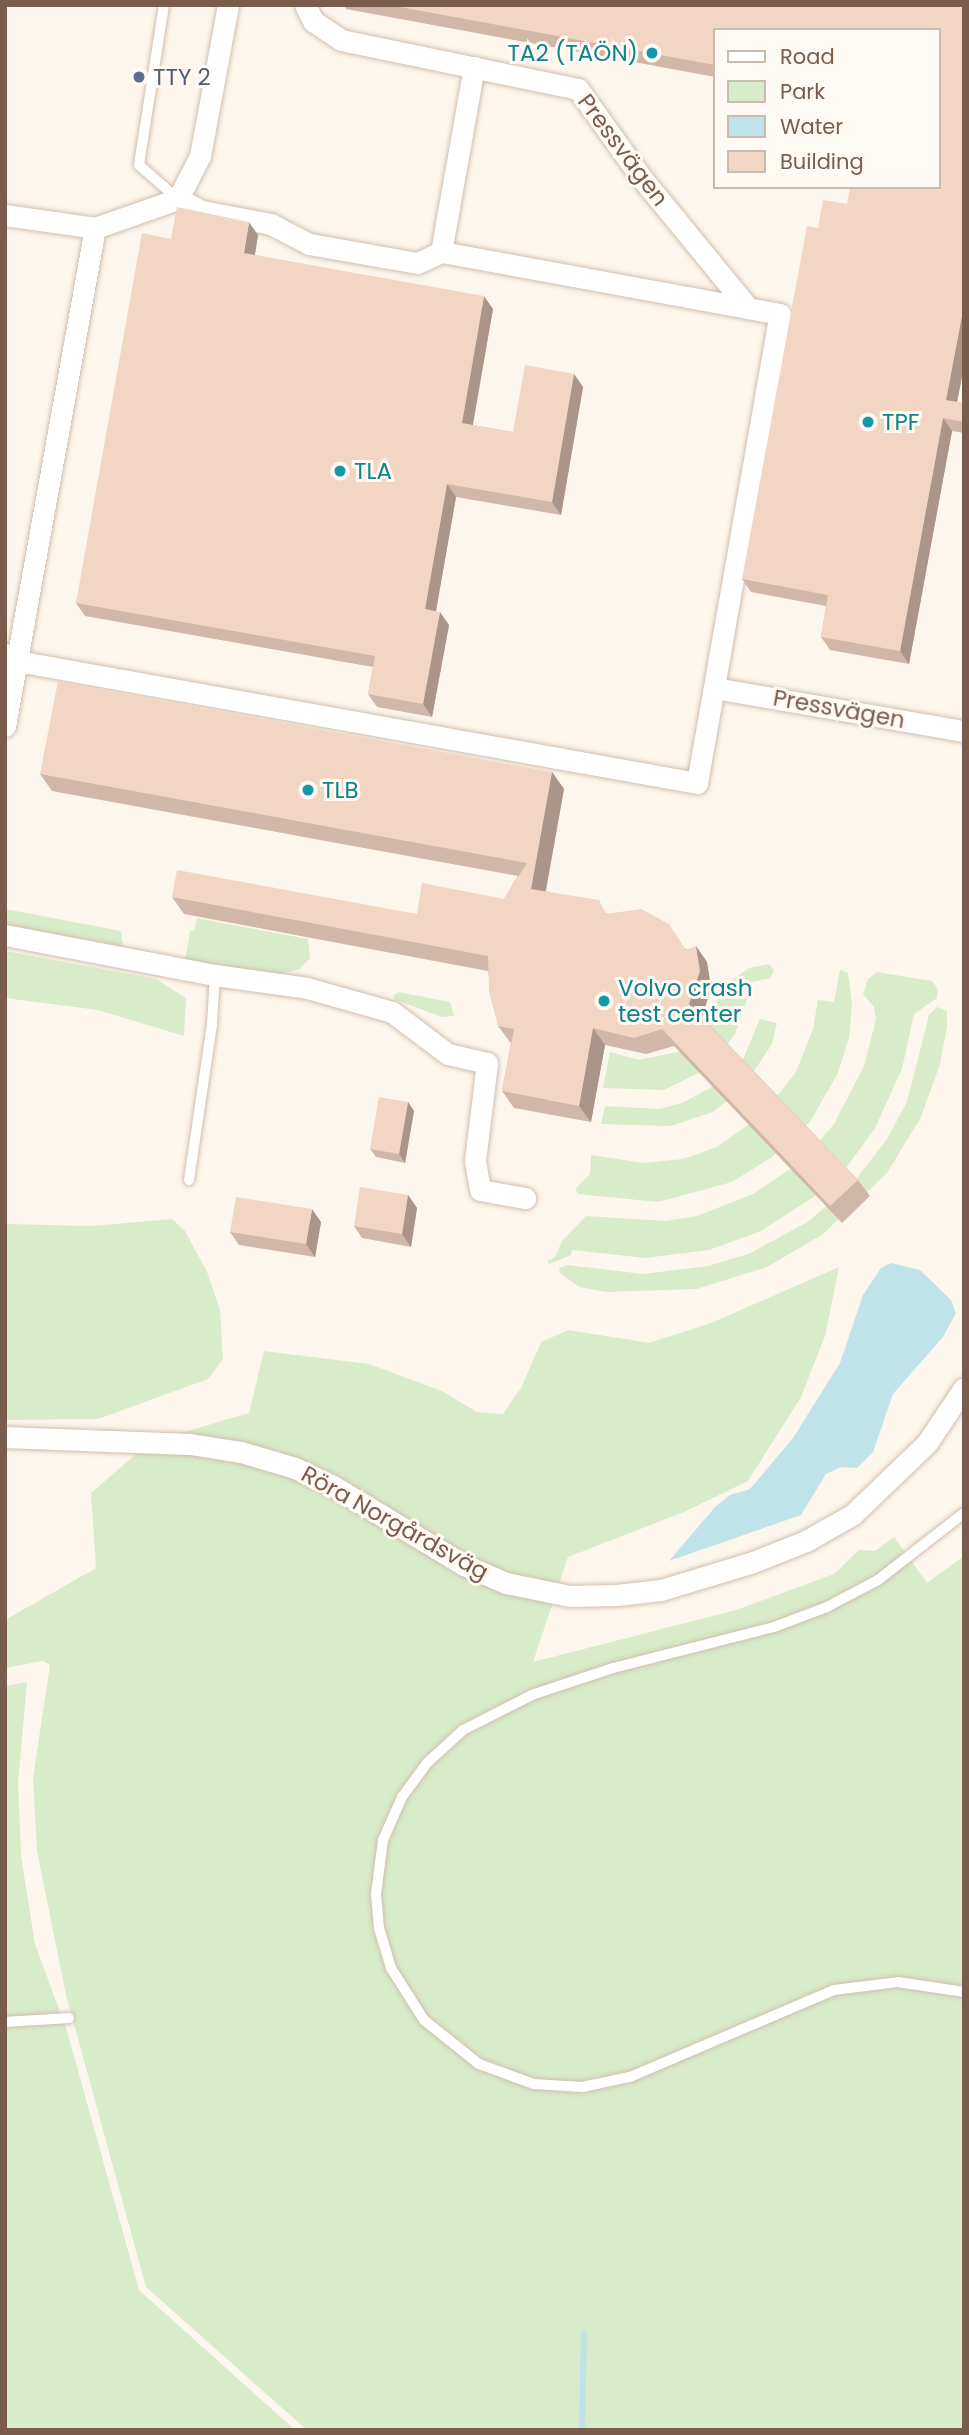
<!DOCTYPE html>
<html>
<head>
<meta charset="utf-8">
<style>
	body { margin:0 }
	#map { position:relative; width:969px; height:2435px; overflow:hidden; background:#fdf6ec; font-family:Poppins,sans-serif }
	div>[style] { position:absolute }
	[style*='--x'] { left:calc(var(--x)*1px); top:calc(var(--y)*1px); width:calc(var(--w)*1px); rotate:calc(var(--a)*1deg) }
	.green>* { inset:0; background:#d8ecc9 }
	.water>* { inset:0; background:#bfe3e8 }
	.stream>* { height:6px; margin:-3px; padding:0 3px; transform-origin:3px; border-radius:3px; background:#bfe3e8 }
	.roads { filter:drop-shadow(0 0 2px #d1beb0) drop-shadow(0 0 2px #d1beb0) }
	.lane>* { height:10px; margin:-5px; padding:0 5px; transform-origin:5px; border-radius:5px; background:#fff }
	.street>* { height:21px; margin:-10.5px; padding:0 10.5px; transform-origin:10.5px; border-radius:10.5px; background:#fff }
	.wall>* { inset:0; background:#d1b7a8 }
	.shaded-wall>* { inset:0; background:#aa9588 }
	.building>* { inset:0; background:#f3d5c3 }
	.dots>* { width:19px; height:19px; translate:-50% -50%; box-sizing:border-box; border:4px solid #fffaf3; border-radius:50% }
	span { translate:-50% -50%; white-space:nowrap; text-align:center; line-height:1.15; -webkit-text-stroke:6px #fffaf3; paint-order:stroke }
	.culture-label { font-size:23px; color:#0d838f }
	.right { translate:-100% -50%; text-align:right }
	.left { translate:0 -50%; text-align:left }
	.service-label { font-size:23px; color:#4e5e75 }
	.street-label { font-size:23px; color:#7a5c4d }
	.frame { position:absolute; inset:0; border:7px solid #7a5c4d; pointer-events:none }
	.legend { position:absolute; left:713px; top:28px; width:228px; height:161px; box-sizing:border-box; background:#fffaf3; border:2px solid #cabbb1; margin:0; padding:9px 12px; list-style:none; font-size:21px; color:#7a5c4d }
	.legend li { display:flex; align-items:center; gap:14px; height:35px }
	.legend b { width:35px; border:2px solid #cabbb1 }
</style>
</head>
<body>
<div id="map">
	<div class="green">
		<div style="clip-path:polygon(5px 909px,121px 931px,123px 944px,120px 948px,5px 928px)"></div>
		<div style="clip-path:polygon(197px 918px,308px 939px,310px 958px,300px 969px,271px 977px,185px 962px,190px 931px,194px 931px)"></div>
		<div style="clip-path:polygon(5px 951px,156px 979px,186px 998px,184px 1036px,98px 1010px,5px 998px)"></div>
		<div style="clip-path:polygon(769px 964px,774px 970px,771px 978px,753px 982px,735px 1034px,709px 1068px,664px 1090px,603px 1088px,610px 1052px,639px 1060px,677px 1052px,701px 1031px,724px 986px,749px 968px)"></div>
		<div style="clip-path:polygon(840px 970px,848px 973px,852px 1004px,849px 1038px,837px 1075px,809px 1123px,772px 1157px,732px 1182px,658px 1202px,578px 1194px,575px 1189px,590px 1174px,591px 1155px,644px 1163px,683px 1159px,717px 1147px,764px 1113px,796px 1072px,813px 1029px,818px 1000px,834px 1002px)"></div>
		<div style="clip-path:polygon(877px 972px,932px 981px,938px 989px,937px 998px,914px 1014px,902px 1069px,875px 1128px,846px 1168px,818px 1194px,761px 1231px,709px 1250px,645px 1258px,572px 1250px,571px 1255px,549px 1264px,547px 1261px,555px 1257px,562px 1241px,586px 1216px,665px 1221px,697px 1216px,753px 1194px,803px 1160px,834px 1124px,864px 1066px,876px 1019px,874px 1007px,863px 994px,868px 979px)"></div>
		<div style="clip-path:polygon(399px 992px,450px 1002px,454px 1016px,442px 1017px,396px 1000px,393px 995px)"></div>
		<div style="clip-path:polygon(937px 1007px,947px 1011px,947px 1027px,940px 1064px,921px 1117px,887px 1173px,823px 1234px,767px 1267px,697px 1289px,606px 1292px,579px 1287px,560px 1273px,559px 1268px,568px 1265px,643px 1274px,708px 1266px,748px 1254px,806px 1223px,850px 1187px,887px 1139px,907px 1102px,929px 1015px)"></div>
		<div style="clip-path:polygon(760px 1019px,777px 1023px,772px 1044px,742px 1089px,713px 1112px,671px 1126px,601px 1124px,605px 1106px,658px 1109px,682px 1103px,723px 1081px,743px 1059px)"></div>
		<div style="clip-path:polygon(172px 1219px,185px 1231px,207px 1272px,220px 1310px,223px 1359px,208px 1379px,98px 1419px,5px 1420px,5px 1224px,92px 1226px)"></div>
		<div style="clip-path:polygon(839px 1267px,825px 1336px,801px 1397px,748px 1481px,684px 1512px,568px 1557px,533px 1662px,736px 1610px,834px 1574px,859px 1550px,875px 1551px,894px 1537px,927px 1583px,964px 1556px,964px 2430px,307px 2430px,146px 2287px,66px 1995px,37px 1851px,33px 1778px,50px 1665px,43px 1661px,5px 1668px,5px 1620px,96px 1568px,91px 1493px,150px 1442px,249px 1413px,264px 1351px,369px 1364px,442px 1391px,477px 1412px,503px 1414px,522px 1386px,541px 1342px,569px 1330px,649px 1343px,711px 1323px)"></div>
		<div style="clip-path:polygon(27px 1682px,18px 1783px,21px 1856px,35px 1944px,67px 2031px,139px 2290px,295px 2430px,5px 2430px,5px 1686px)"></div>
	</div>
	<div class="water">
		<div style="clip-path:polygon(891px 1263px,920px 1270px,951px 1300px,956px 1313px,943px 1337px,893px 1394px,873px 1452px,857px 1468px,841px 1467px,826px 1474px,801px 1515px,669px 1561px,716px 1506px,730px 1495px,750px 1489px,793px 1438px,840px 1363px,863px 1295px,881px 1268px)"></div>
	</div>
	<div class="stream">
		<div style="--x:582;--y:2430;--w:96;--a:-88.8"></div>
	</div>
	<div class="roads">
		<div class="lane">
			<div style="--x:164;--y:5;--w:162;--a:98.9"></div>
			<div style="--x:139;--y:165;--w:52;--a:41.1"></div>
			<div style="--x:189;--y:1180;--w:157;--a:-81.6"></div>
			<div style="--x:212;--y:1025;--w:50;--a:-86.6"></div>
			<div style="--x:964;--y:1513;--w:109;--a:142.1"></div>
			<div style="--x:878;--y:1580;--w:58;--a:152.1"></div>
			<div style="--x:827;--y:1607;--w:57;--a:159.3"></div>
			<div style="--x:774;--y:1627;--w:166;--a:165.7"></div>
			<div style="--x:613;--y:1668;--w:85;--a:161.6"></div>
			<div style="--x:532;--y:1695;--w:77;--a:153.1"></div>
			<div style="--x:463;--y:1730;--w:49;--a:137.5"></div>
			<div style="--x:427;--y:1763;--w:42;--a:126.3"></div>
			<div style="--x:402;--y:1797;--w:47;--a:113.8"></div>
			<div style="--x:383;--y:1840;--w:54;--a:97.4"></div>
			<div style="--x:376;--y:1894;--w:34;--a:85"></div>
			<div style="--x:379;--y:1928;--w:42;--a:73.3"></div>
			<div style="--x:391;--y:1968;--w:62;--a:57.6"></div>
			<div style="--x:424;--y:2020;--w:70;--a:38.7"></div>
			<div style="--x:479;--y:2064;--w:59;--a:20"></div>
			<div style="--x:534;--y:2084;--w:48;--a:3.6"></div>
			<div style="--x:582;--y:2087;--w:49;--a:-11.8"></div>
			<div style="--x:630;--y:2077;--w:222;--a:-23.1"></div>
			<div style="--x:834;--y:1990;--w:64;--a:-7.1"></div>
			<div style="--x:898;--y:1982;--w:67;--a:8.6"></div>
			<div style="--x:5;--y:2022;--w:64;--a:-3.6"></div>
		</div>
		<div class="street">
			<div style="--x:305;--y:5;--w:18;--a:63"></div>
			<div style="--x:313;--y:21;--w:34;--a:34"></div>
			<div style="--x:341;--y:40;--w:242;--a:11.7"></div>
			<div style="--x:578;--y:89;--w:107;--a:54.5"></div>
			<div style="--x:640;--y:176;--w:171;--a:50.7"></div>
			<div style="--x:5;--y:215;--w:91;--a:8.2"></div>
			<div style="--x:95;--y:228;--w:88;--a:-19.3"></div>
			<div style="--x:178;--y:199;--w:48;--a:-62.9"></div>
			<div style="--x:200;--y:156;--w:154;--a:-79.5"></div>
			<div style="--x:441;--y:252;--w:188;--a:-79.9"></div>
			<div style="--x:5;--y:654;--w:14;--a:30"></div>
			<div style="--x:17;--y:661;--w:691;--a:10.17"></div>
			<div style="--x:697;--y:783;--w:476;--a:-80"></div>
			<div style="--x:780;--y:314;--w:345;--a:-169.6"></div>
			<div style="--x:441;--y:252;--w:26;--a:155"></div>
			<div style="--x:417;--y:263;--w:110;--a:-170"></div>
			<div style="--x:309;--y:244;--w:43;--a:-152.2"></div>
			<div style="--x:271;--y:224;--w:70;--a:-169.3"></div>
			<div style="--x:202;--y:211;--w:27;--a:-153"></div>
			<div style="--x:714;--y:688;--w:254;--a:9.8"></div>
			<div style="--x:5;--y:726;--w:506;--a:-79.76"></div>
			<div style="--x:5;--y:935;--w:214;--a:10.8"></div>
			<div style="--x:215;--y:975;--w:93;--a:8"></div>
			<div style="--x:307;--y:988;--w:88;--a:15.8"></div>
			<div style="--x:392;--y:1012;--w:70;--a:36.9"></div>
			<div style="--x:448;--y:1054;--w:40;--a:13"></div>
			<div style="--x:487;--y:1063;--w:99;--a:97"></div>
			<div style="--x:475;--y:1161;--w:29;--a:80"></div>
			<div style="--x:480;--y:1190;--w:46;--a:10.1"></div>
			<div style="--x:5;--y:1437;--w:185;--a:2.2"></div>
			<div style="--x:190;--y:1444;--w:52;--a:8.9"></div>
			<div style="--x:241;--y:1452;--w:56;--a:16.5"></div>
			<div style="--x:295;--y:1468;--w:42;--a:25.3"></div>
			<div style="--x:333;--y:1486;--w:153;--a:31.1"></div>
			<div style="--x:464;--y:1565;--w:46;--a:23.2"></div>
			<div style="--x:506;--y:1583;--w:65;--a:11.5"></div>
			<div style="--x:570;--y:1596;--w:47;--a:-1.2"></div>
			<div style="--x:617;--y:1595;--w:44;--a:-6.5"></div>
			<div style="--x:661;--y:1590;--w:96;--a:-16.9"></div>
			<div style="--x:753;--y:1562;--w:57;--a:-21.6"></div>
			<div style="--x:806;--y:1541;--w:53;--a:-29.5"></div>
			<div style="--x:852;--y:1515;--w:104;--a:-43.8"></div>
			<div style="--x:927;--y:1443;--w:66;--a:-56.1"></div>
		</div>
	</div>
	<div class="wall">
		<div style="clip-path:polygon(344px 5px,964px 5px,964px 366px,957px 402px,964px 403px,964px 433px,952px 431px,909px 664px,830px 650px,821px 637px,826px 606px,751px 592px,742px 579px,818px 228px,847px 204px,939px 30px,715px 30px,715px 77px,346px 9px)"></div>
		<div style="clip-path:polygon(258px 235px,255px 255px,493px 309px,472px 425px,513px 432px,574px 374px,583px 387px,561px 515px,456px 497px,436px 611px,449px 625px,432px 717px,377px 707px,368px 694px,373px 667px,85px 616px,76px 603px,171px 239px)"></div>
		<div style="clip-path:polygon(552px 772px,564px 789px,546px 891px,608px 914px,686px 949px,707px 962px,711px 988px,702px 1017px,858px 1180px,870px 1196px,842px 1223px,674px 1046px,646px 1054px,605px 1045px,591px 1122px,514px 1108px,502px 1091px,511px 1043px,510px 1042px,498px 1026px,488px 971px,184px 914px,172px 897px,417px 914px,504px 899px,518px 876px,52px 791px,40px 774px)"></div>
		<div style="clip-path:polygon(408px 1102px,414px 1111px,405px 1163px,376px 1157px,370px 1149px)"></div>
		<div style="clip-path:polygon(408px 1195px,417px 1208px,411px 1247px,362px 1238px,354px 1226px)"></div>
		<div style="clip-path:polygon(321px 1222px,315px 1257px,239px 1245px,230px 1232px)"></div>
	</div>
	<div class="shaded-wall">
		<div style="clip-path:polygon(249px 222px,258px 235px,253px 266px,244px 253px)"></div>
		<div style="clip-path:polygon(484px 296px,493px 309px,471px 436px,462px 423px)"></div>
		<div style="clip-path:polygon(964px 305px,964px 366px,955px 413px,946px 400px)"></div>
		<div style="clip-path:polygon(574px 374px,583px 387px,561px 515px,552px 502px)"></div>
		<div style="clip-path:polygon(943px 418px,952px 431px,909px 664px,900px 651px)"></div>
		<div style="clip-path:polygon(447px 484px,456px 497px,434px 622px,425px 609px)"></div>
		<div style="clip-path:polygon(440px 612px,449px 625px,432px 717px,423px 704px)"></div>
		<div style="clip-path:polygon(552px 772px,564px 789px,543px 905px,531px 889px)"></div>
		<div style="clip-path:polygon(696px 946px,707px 962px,711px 988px,701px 1020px,689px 1004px)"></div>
		<div style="clip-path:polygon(593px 1028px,605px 1045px,591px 1122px,579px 1106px)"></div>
		<div style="clip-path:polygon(408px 1102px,414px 1111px,405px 1163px,399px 1154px)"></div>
		<div style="clip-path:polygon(408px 1195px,417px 1208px,411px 1247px,402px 1234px)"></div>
		<div style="clip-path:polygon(312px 1209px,321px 1222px,315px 1257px,306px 1244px)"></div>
	</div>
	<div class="building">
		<div style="clip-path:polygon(389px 5px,964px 5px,964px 305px,946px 400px,964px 403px,964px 422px,943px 418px,900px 651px,821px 637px,828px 595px,742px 579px,807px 226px,818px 228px,823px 200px,847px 204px,850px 187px,939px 187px,939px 30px,715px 30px,715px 65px)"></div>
		<div style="clip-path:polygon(177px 207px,249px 222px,244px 253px,484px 296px,462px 423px,513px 432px,525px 365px,574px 374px,552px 502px,447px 484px,425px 609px,440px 612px,423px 704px,368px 694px,375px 656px,76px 603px,142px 233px,171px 239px)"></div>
		<div style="clip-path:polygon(58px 681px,552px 772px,531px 889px,599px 900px,606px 914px,641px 909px,669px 924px,686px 950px,696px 946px,700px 971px,689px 1004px,858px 1180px,830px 1206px,662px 1029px,634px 1038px,593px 1028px,579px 1106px,502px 1091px,514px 1029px,498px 1026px,489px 991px,488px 956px,172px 897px,177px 870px,417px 914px,422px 883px,504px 899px,527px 863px,40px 774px)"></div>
		<div style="clip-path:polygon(379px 1097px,408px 1102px,399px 1154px,370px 1149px)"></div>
		<div style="clip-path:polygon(360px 1187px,408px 1195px,402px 1234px,354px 1226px)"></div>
		<div style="clip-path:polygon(236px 1197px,312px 1209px,306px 1244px,230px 1232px)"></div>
	</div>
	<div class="dots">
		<div style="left:652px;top:53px;background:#0f9aa8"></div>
		<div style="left:139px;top:77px;background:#5c6f8a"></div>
		<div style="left:868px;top:422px;background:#0f9aa8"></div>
		<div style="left:340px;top:471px;background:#0f9aa8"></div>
		<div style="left:308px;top:790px;background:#0f9aa8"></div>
		<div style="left:604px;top:1001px;background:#0f9aa8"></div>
	</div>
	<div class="culture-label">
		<span class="right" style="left:638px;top:53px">TA2 (TAÖN)</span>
		<span class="left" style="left:882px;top:422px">TPF</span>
		<span class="left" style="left:354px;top:471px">TLA</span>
		<span class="left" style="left:322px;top:790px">TLB</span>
		<span class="left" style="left:618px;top:1001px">Volvo crash<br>test center</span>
	</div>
	<div class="service-label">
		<span class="left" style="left:153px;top:77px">TTY 2</span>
	</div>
	<div class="street-label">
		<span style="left:623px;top:150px;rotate:53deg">Pressvägen</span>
		<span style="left:839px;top:709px;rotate:10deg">Pressvägen</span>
		<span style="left:395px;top:1523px;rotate:29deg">Röra Norgårdsväg</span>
	</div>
	<div class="frame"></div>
	<ul class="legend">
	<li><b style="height:9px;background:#fff"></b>Road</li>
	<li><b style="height:19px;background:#d8ecc9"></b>Park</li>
	<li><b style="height:19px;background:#bfe3e8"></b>Water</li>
	<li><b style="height:19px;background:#f3d5c3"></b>Building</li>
	</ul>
</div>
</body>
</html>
